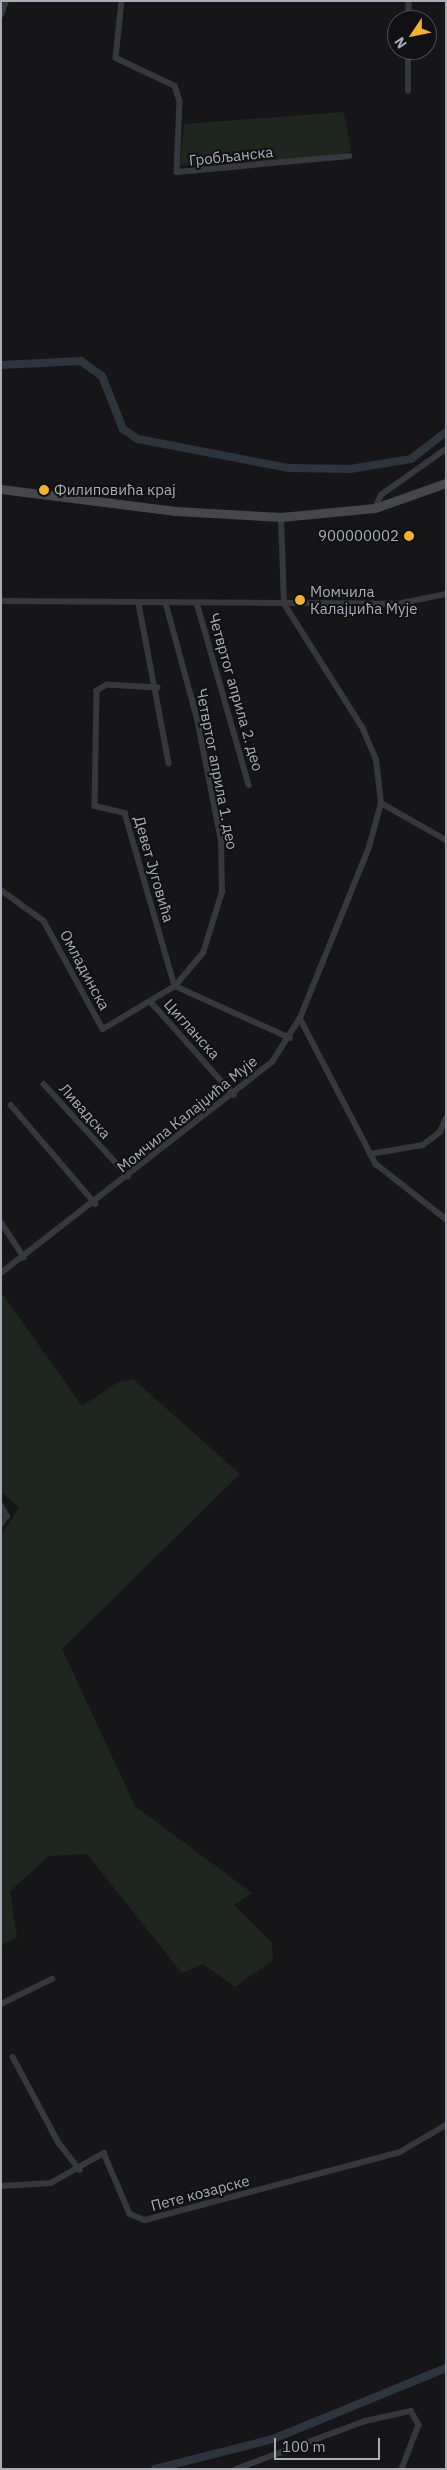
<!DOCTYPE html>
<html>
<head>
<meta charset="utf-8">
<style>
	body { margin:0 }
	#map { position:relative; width:447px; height:2470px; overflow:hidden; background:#161618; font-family:"IBM Plex Sans",sans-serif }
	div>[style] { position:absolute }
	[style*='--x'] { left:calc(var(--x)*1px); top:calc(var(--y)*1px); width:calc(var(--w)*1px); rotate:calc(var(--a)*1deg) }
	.green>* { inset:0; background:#1e261f }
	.canal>* { height:8px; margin:-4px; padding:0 4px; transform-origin:4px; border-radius:4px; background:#2c353c }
	.street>* { height:5.5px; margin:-2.75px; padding:0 2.75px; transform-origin:2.75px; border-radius:2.75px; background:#37383d }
	.secondary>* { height:9px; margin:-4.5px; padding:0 4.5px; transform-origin:4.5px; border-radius:4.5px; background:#45474d }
	.dots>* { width:14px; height:14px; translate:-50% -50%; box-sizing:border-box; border:2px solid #111113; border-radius:50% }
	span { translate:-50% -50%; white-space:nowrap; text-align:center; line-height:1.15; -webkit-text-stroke:4px #111113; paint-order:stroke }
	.street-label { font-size:15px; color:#a8adb8 }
	.poi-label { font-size:15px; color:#a8adb8 }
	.left { translate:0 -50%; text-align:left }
	.right { translate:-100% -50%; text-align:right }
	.frame { position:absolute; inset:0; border:2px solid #a8adb8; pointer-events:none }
	.north { position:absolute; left:387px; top:10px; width:50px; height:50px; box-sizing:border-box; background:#111113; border:1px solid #4d4f55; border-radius:50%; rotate:236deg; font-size:14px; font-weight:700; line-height:20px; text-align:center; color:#a8adb8 }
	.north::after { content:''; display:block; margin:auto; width:18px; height:22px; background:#f2b134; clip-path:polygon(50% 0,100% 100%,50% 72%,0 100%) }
	.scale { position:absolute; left:274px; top:2438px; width:106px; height:22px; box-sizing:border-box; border:2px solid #a8adb8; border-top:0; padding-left:6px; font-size:15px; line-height:18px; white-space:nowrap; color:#a8adb8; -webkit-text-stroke:4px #111113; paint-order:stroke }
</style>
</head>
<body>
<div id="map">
	<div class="green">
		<div style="clip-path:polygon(344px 112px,351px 152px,259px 164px,180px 165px,184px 124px)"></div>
		<div style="clip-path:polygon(1px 1292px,82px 1406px,118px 1382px,133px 1379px,240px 1474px,62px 1649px,135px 1806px,252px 1893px,234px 1905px,272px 1943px,273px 1960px,235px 1987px,203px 1964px,182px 1973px,87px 1854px,49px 1856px,10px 1891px,17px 1937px,1px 1945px,1px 1535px,19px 1508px,1px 1491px)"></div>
	</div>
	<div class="canal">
		<div style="--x:1;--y:365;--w:80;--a:-2.9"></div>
		<div style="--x:81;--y:361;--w:26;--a:36"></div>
		<div style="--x:102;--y:376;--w:57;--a:68.4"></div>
		<div style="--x:123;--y:429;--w:18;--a:34"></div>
		<div style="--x:138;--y:439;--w:154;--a:10.9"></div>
		<div style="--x:289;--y:468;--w:61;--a:0.9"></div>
		<div style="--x:350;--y:469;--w:62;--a:-9.3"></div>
		<div style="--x:411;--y:459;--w:44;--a:-37.6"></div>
		<div style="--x:155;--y:2469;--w:122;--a:-14.3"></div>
		<div style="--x:273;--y:2439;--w:187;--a:-22.3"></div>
	</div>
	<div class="street">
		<div style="--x:122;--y:1;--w:57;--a:96"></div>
		<div style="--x:116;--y:58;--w:65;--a:25.4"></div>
		<div style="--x:175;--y:86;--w:16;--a:72"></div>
		<div style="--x:180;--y:101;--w:71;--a:92.4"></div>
		<div style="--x:177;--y:172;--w:173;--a:-5.3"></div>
		<div style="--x:409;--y:1;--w:19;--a:90"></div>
		<div style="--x:1;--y:15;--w:15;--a:-70"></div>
		<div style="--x:408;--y:91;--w:41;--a:-90"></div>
		<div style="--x:375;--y:508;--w:14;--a:-65"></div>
		<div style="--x:381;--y:495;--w:80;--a:-35.3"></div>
		<div style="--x:1;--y:601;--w:396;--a:0.4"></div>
		<div style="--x:397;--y:604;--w:50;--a:-11.5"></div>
		<div style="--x:139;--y:604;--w:162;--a:79.3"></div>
		<div style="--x:198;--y:606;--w:186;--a:74.1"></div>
		<div style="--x:158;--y:688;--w:51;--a:-176.6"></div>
		<div style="--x:107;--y:685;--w:12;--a:149"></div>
		<div style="--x:97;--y:691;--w:115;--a:91"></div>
		<div style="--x:95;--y:806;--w:31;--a:13"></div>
		<div style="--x:125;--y:813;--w:180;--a:73.9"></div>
		<div style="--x:175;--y:986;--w:126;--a:24.3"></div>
		<div style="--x:381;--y:803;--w:75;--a:29.6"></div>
		<div style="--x:1;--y:890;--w:53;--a:35.8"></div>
		<div style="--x:44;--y:921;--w:123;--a:61.4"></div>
		<div style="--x:103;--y:1029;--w:84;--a:-30.8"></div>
		<div style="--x:175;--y:986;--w:43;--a:-49.7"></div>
		<div style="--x:203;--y:953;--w:64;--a:-72.7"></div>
		<div style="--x:222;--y:892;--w:51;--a:-91.1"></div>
		<div style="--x:221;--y:841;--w:124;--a:-101.1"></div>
		<div style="--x:197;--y:719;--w:118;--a:-105.2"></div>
		<div style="--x:152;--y:1003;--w:123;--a:48.3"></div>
		<div style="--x:300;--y:1018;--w:165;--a:62.5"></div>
		<div style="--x:376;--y:1164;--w:89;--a:38.2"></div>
		<div style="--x:44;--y:1084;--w:125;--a:47.6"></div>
		<div style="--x:11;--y:1105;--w:130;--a:49.4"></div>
		<div style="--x:370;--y:1154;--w:54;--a:-9.6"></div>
		<div style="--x:423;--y:1145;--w:21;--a:-37"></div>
		<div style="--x:440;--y:1132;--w:15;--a:-67"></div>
		<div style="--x:1;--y:1222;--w:42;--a:56.7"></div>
		<div style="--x:1;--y:1273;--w:343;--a:-37.9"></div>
		<div style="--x:272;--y:1062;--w:52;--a:-57.5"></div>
		<div style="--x:300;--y:1018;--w:184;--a:-68"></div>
		<div style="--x:369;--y:847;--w:46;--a:-74.7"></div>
		<div style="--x:381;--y:803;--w:43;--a:-96.6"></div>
		<div style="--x:376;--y:760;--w:34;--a:-113"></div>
		<div style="--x:363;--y:729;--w:148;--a:-122.3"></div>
		<div style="--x:284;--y:604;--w:87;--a:-92"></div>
		<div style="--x:1;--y:1505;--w:13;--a:61"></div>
		<div style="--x:7;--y:1516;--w:11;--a:124"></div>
		<div style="--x:1;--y:2004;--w:57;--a:-26.1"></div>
		<div style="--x:13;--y:2057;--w:98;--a:61.9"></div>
		<div style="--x:59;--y:2143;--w:34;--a:52"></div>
		<div style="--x:1;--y:2186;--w:50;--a:-3.4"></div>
		<div style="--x:51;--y:2183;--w:61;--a:-29.5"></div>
		<div style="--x:104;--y:2153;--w:66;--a:66.9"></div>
		<div style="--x:130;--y:2214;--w:16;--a:22"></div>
		<div style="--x:145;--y:2220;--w:264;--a:-14.9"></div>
		<div style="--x:400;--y:2152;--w:53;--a:-30.4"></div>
		<div style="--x:236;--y:2469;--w:138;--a:-20.4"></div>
		<div style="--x:365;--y:2421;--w:47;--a:-12.3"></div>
		<div style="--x:411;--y:2411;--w:16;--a:60"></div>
		<div style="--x:419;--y:2425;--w:47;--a:111.1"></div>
	</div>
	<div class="secondary">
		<div style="--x:1;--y:489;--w:176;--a:7.2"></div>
		<div style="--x:176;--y:511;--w:105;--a:3.3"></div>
		<div style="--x:281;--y:517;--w:94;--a:-5.5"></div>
		<div style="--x:375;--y:508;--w:75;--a:-19.4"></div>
	</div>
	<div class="dots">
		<div style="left:44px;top:490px;background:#f2b134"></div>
		<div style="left:409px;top:536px;background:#f2b134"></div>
		<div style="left:300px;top:600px;background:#f2b134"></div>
	</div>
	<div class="street-label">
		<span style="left:231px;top:156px;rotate:-6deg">Гробљанска</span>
		<span style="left:236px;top:692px;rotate:74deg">Четвртог априла 2. део</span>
		<span style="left:217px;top:769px;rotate:79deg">Четвртог априла 1. део</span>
		<span style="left:154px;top:869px;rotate:74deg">Девет Југовића</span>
		<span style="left:85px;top:970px;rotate:62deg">Омладинска</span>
		<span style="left:192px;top:1029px;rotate:48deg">Цигланска</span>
		<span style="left:85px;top:1111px;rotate:48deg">Ливадска</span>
		<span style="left:187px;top:1114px;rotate:-39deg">Момчила Калајџића Мује</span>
		<span style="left:200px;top:2193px;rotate:-15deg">Пете козарске</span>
	</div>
	<div class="poi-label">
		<span class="left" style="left:54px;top:490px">Филиповића крај</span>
		<span class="right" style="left:399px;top:536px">900000002</span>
		<span class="left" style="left:310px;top:600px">Момчила<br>Калајџића Мује</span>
	</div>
	<div class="frame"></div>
	<div class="north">N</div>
	<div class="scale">100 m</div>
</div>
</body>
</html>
